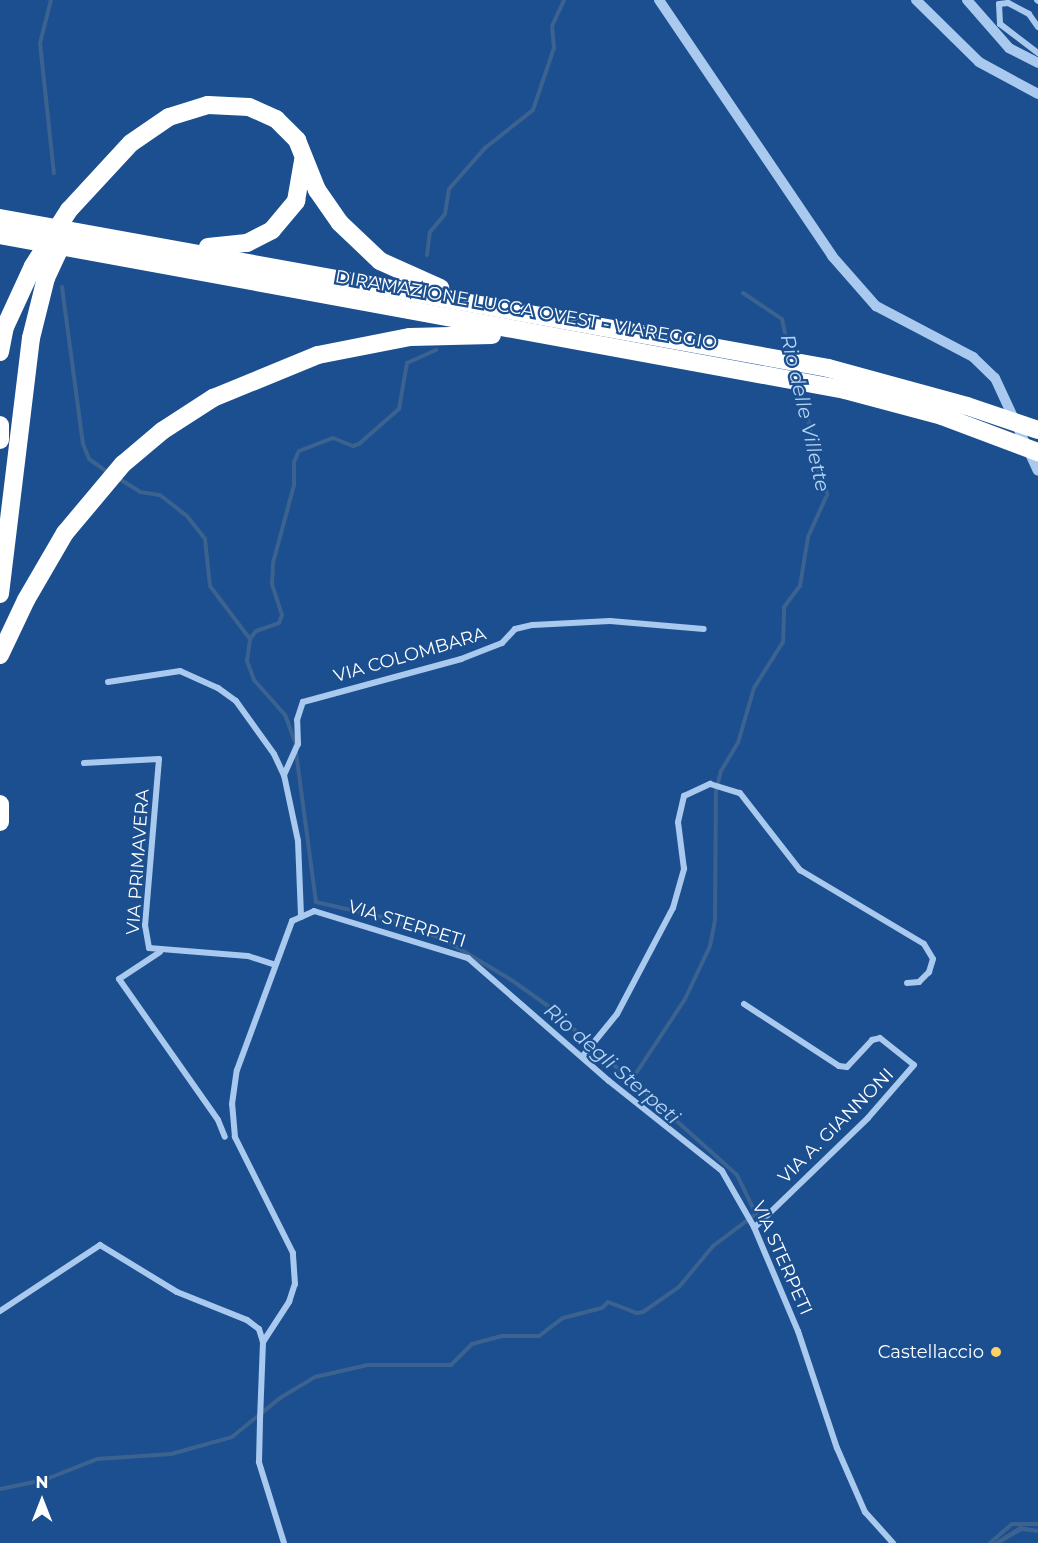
<!DOCTYPE html>
<html>
<head>
<meta charset="utf-8">
<style>
	body { margin:0 }
	#map { position:relative; width:1038px; height:1543px; overflow:hidden; background:#1b4f8f; font-family:Montserrat,sans-serif }
	div>[style] { position:absolute }
	[style*='--x'] { left:calc(var(--x)*1px); top:calc(var(--y)*1px); width:calc(var(--w)*1px); rotate:calc(var(--a)*1deg) }
	.water>* { inset:0; background:#3c6290 }
	.stream>* { height:4px; margin:-2px; padding:0 2px; transform-origin:2px; border-radius:2px; background:#3c6290 }
	.minor>* { height:6px; margin:-3px; padding:0 3px; transform-origin:3px; border-radius:3px; background:#a9c9ee }
	.tertiary>* { height:10px; margin:-5px; padding:0 5px; transform-origin:5px; border-radius:5px; background:#a9c9ee }
	.motorway>* { height:18px; margin:-9px; padding:0 9px; transform-origin:9px; border-radius:9px; background:#fff }
	.dots>* { width:16px; height:16px; translate:-50% -50%; box-sizing:border-box; border:3px solid #1b4f8f; border-radius:50% }
	span { translate:-50% -50%; white-space:nowrap; text-align:center; line-height:1.15; -webkit-text-stroke:4.5px #1b4f8f; paint-order:stroke }
	.street-label { font-size:18px; color:#fff }
	.poi-label { font-size:18px; color:#fff }
	.right { translate:-100% -50%; text-align:right }
	.water-label { font-size:20px; color:#b5d3f5; font-style:italic }
	.north { position:absolute; left:12px; top:1471px; width:60px; height:60px; -webkit-text-stroke:4px #1b4f8f; paint-order:stroke; rotate:0deg; font-size:16px; font-weight:700; line-height:24px; text-align:center; color:#fff }
	.north::after { content:''; display:block; margin:auto; width:21px; height:27px; background:#fff; clip-path:polygon(50% 0,100% 100%,50% 72%,0 100%) }
</style>
</head>
<body>
<div id="map">
	<div class="water">
		<div style="clip-path:polygon(1020px 1526px,1038px 1529px,1038px 1533px,1022px 1531px,1001px 1543px,993px 1543px)"></div>
	</div>
	<div class="stream">
		<div style="--x:51;--y:0;--w:44;--a:104.3"></div>
		<div style="--x:40;--y:43;--w:131;--a:83.9"></div>
		<div style="--x:427;--y:255;--w:23;--a:-83"></div>
		<div style="--x:430;--y:232;--w:23;--a:-50"></div>
		<div style="--x:445;--y:214;--w:25;--a:-81"></div>
		<div style="--x:449;--y:189;--w:55;--a:-48.7"></div>
		<div style="--x:485;--y:148;--w:61;--a:-38.4"></div>
		<div style="--x:533;--y:110;--w:65;--a:-71.3"></div>
		<div style="--x:554;--y:48;--w:22;--a:-95"></div>
		<div style="--x:552;--y:26;--w:29;--a:-65"></div>
		<div style="--x:62;--y:287;--w:158;--a:82.4"></div>
		<div style="--x:83;--y:444;--w:16;--a:68"></div>
		<div style="--x:89;--y:459;--w:24;--a:35"></div>
		<div style="--x:743;--y:293;--w:47;--a:33.7"></div>
		<div style="--x:782;--y:319;--w:38;--a:78"></div>
		<div style="--x:118;--y:478;--w:26;--a:32"></div>
		<div style="--x:140;--y:492;--w:20;--a:9"></div>
		<div style="--x:160;--y:495;--w:34;--a:38"></div>
		<div style="--x:187;--y:516;--w:29;--a:52"></div>
		<div style="--x:205;--y:539;--w:47;--a:83.9"></div>
		<div style="--x:210;--y:586;--w:66;--a:53"></div>
		<div style="--x:295;--y:742;--w:29;--a:-110"></div>
		<div style="--x:285;--y:715;--w:47;--a:-131.5"></div>
		<div style="--x:254;--y:680;--w:20;--a:-110"></div>
		<div style="--x:247;--y:661;--w:22;--a:-82"></div>
		<div style="--x:250;--y:639;--w:10;--a:-53"></div>
		<div style="--x:256;--y:631;--w:24;--a:-19"></div>
		<div style="--x:279;--y:623;--w:9;--a:-69"></div>
		<div style="--x:282;--y:615;--w:33;--a:-108"></div>
		<div style="--x:272;--y:584;--w:21;--a:-87"></div>
		<div style="--x:273;--y:563;--w:81;--a:-74.9"></div>
		<div style="--x:294;--y:485;--w:23;--a:-90"></div>
		<div style="--x:294;--y:462;--w:12;--a:-66"></div>
		<div style="--x:299;--y:451;--w:36;--a:-21"></div>
		<div style="--x:333;--y:438;--w:22;--a:22"></div>
		<div style="--x:353;--y:446;--w:6;--a:-18"></div>
		<div style="--x:359;--y:444;--w:53;--a:-41.2"></div>
		<div style="--x:399;--y:409;--w:47;--a:-80.1"></div>
		<div style="--x:407;--y:363;--w:32;--a:-24"></div>
		<div style="--x:631;--y:1081;--w:98;--a:-56.6"></div>
		<div style="--x:685;--y:999;--w:59;--a:-64.7"></div>
		<div style="--x:710;--y:946;--w:26;--a:-79"></div>
		<div style="--x:715;--y:920;--w:128;--a:-89.6"></div>
		<div style="--x:716;--y:792;--w:22;--a:-77"></div>
		<div style="--x:721;--y:771;--w:33;--a:-59"></div>
		<div style="--x:738;--y:743;--w:57;--a:-73.8"></div>
		<div style="--x:754;--y:688;--w:54;--a:-57.8"></div>
		<div style="--x:783;--y:642;--w:35;--a:-88"></div>
		<div style="--x:784;--y:607;--w:26;--a:-53"></div>
		<div style="--x:800;--y:586;--w:50;--a:-80.7"></div>
		<div style="--x:808;--y:537;--w:46;--a:-65.7"></div>
		<div style="--x:827;--y:495;--w:17;--a:-100"></div>
		<div style="--x:824;--y:478;--w:17;--a:-126"></div>
		<div style="--x:814;--y:464;--w:38;--a:-96"></div>
		<div style="--x:810;--y:426;--w:42;--a:-108"></div>
		<div style="--x:0;--y:1489;--w:45;--a:-11.6"></div>
		<div style="--x:44;--y:1480;--w:57;--a:-21.6"></div>
		<div style="--x:97;--y:1459;--w:74;--a:-3.9"></div>
		<div style="--x:171;--y:1454;--w:63;--a:-15.6"></div>
		<div style="--x:232;--y:1437;--w:62;--a:-39.1"></div>
		<div style="--x:280;--y:1398;--w:41;--a:-31"></div>
		<div style="--x:315;--y:1377;--w:54;--a:-12.8"></div>
		<div style="--x:368;--y:1365;--w:83;--a:0"></div>
		<div style="--x:451;--y:1365;--w:30;--a:-45"></div>
		<div style="--x:472;--y:1344;--w:31;--a:-15"></div>
		<div style="--x:502;--y:1336;--w:37;--a:0"></div>
		<div style="--x:539;--y:1336;--w:30;--a:-37"></div>
		<div style="--x:563;--y:1318;--w:40;--a:-14.4"></div>
		<div style="--x:602;--y:1308;--w:8;--a:-45"></div>
		<div style="--x:608;--y:1302;--w:31;--a:21"></div>
		<div style="--x:637;--y:1313;--w:6;--a:-9"></div>
		<div style="--x:643;--y:1312;--w:44;--a:-34.8"></div>
		<div style="--x:679;--y:1287;--w:53;--a:-50.3"></div>
		<div style="--x:713;--y:1246;--w:54;--a:-36.7"></div>
		<div style="--x:756;--y:1214;--w:43;--a:-116"></div>
		<div style="--x:737;--y:1175;--w:254;--a:-138.2"></div>
		<div style="--x:548;--y:1006;--w:43;--a:-144.5"></div>
		<div style="--x:513;--y:981;--w:82;--a:-149"></div>
		<div style="--x:443;--y:939;--w:65;--a:-160.2"></div>
		<div style="--x:382;--y:917;--w:68;--a:-167.2"></div>
		<div style="--x:316;--y:902;--w:151;--a:-97.6"></div>
		<div style="--x:990;--y:1543;--w:29;--a:-41"></div>
		<div style="--x:1012;--y:1524;--w:26;--a:0"></div>
	</div>
	<div class="minor">
		<div style="--x:1037;--y:0;--w:1;--a:45"></div>
		<div style="--x:1038;--y:27;--w:16;--a:-125"></div>
		<div style="--x:1029;--y:14;--w:24;--a:-152"></div>
		<div style="--x:1008;--y:3;--w:9;--a:174"></div>
		<div style="--x:999;--y:4;--w:20;--a:87"></div>
		<div style="--x:1000;--y:24;--w:48;--a:37.3"></div>
		<div style="--x:108;--y:682;--w:73;--a:-8.7"></div>
		<div style="--x:180;--y:671;--w:42;--a:24.1"></div>
		<div style="--x:218;--y:688;--w:22;--a:36"></div>
		<div style="--x:236;--y:701;--w:65;--a:54.4"></div>
		<div style="--x:274;--y:754;--w:23;--a:65"></div>
		<div style="--x:284;--y:775;--w:67;--a:78"></div>
		<div style="--x:298;--y:841;--w:76;--a:87.7"></div>
		<div style="--x:84;--y:763;--w:75;--a:-3.1"></div>
		<div style="--x:159;--y:759;--w:167;--a:94.8"></div>
		<div style="--x:145;--y:925;--w:23;--a:80"></div>
		<div style="--x:149;--y:948;--w:99;--a:4.6"></div>
		<div style="--x:248;--y:956;--w:28;--a:18"></div>
		<div style="--x:284;--y:775;--w:34;--a:-66"></div>
		<div style="--x:298;--y:744;--w:24;--a:-92"></div>
		<div style="--x:297;--y:720;--w:19;--a:-72"></div>
		<div style="--x:303;--y:702;--w:164;--a:-15.2"></div>
		<div style="--x:461;--y:659;--w:44;--a:-21.3"></div>
		<div style="--x:502;--y:643;--w:19;--a:-47"></div>
		<div style="--x:515;--y:629;--w:18;--a:-13"></div>
		<div style="--x:533;--y:625;--w:77;--a:-3"></div>
		<div style="--x:610;--y:621;--w:94;--a:4.9"></div>
		<div style="--x:160;--y:952;--w:49;--a:146.6"></div>
		<div style="--x:119;--y:979;--w:172;--a:54.9"></div>
		<div style="--x:218;--y:1120;--w:18;--a:68"></div>
		<div style="--x:744;--y:1004;--w:113;--a:33.1"></div>
		<div style="--x:839;--y:1066;--w:8;--a:7"></div>
		<div style="--x:847;--y:1067;--w:37;--a:-47"></div>
		<div style="--x:872;--y:1040;--w:8;--a:-14"></div>
		<div style="--x:880;--y:1038;--w:43;--a:38.5"></div>
		<div style="--x:914;--y:1065;--w:70;--a:131"></div>
		<div style="--x:868;--y:1118;--w:158;--a:136"></div>
		<div style="--x:582;--y:1057;--w:55;--a:-50.9"></div>
		<div style="--x:617;--y:1014;--w:120;--a:-62.2"></div>
		<div style="--x:673;--y:908;--w:41;--a:-74.2"></div>
		<div style="--x:684;--y:869;--w:47;--a:-97.3"></div>
		<div style="--x:678;--y:822;--w:27;--a:-77"></div>
		<div style="--x:684;--y:796;--w:29;--a:-25"></div>
		<div style="--x:710;--y:784;--w:31;--a:17"></div>
		<div style="--x:740;--y:793;--w:98;--a:52.1"></div>
		<div style="--x:800;--y:870;--w:144;--a:30.8"></div>
		<div style="--x:924;--y:944;--w:17;--a:59"></div>
		<div style="--x:933;--y:959;--w:14;--a:107"></div>
		<div style="--x:929;--y:972;--w:14;--a:135"></div>
		<div style="--x:919;--y:982;--w:12;--a:175"></div>
		<div style="--x:0;--y:1311;--w:120;--a:-33.4"></div>
		<div style="--x:100;--y:1245;--w:90;--a:31.4"></div>
		<div style="--x:177;--y:1292;--w:75;--a:21.8"></div>
		<div style="--x:247;--y:1320;--w:15;--a:37"></div>
		<div style="--x:259;--y:1329;--w:14;--a:73"></div>
		<div style="--x:284;--y:1543;--w:85;--a:-107.2"></div>
		<div style="--x:259;--y:1462;--w:42;--a:-88.6"></div>
		<div style="--x:260;--y:1420;--w:78;--a:-87.8"></div>
		<div style="--x:263;--y:1342;--w:48;--a:-57"></div>
		<div style="--x:289;--y:1302;--w:19;--a:-72"></div>
		<div style="--x:295;--y:1284;--w:31;--a:-94"></div>
		<div style="--x:293;--y:1253;--w:130;--a:-116.6"></div>
		<div style="--x:235;--y:1137;--w:33;--a:-95"></div>
		<div style="--x:232;--y:1104;--w:34;--a:-82"></div>
		<div style="--x:237;--y:1070;--w:159;--a:-69.7"></div>
		<div style="--x:292;--y:921;--w:24;--a:-24"></div>
		<div style="--x:314;--y:911;--w:161;--a:17"></div>
		<div style="--x:468;--y:958;--w:187;--a:41.1"></div>
		<div style="--x:609;--y:1081;--w:144;--a:38.5"></div>
		<div style="--x:722;--y:1171;--w:64;--a:60.3"></div>
		<div style="--x:754;--y:1227;--w:113;--a:67.1"></div>
		<div style="--x:798;--y:1331;--w:123;--a:71.6"></div>
		<div style="--x:837;--y:1448;--w:70;--a:66.4"></div>
		<div style="--x:865;--y:1512;--w:42;--a:47.9"></div>
	</div>
	<div class="tertiary">
		<div style="--x:659;--y:0;--w:309;--a:55.9"></div>
		<div style="--x:832;--y:256;--w:67;--a:48.7"></div>
		<div style="--x:876;--y:306;--w:110;--a:27.7"></div>
		<div style="--x:973;--y:357;--w:30;--a:44"></div>
		<div style="--x:995;--y:378;--w:102;--a:65.2"></div>
		<div style="--x:916;--y:0;--w:88;--a:44.5"></div>
		<div style="--x:979;--y:62;--w:67;--a:28.5"></div>
		<div style="--x:967;--y:0;--w:64;--a:48.8"></div>
		<div style="--x:1009;--y:48;--w:33;--a:27"></div>
	</div>
	<div class="motorway">
		<div style="--x:0;--y:218;--w:841;--a:10.27"></div>
		<div style="--x:828;--y:368;--w:144;--a:15.3"></div>
		<div style="--x:967;--y:406;--w:75;--a:18.7"></div>
		<div style="--x:0;--y:235;--w:859;--a:10.39"></div>
		<div style="--x:845;--y:390;--w:100;--a:15"></div>
		<div style="--x:942;--y:416;--w:103;--a:20.6"></div>
		<div style="--x:208;--y:247;--w:39;--a:-6"></div>
		<div style="--x:247;--y:243;--w:28;--a:-27"></div>
		<div style="--x:272;--y:230;--w:38;--a:-50"></div>
		<div style="--x:296;--y:201;--w:41;--a:-80.1"></div>
		<div style="--x:0;--y:352;--w:25;--a:-79"></div>
		<div style="--x:5;--y:327;--w:67;--a:-65.3"></div>
		<div style="--x:33;--y:266;--w:67;--a:-57.3"></div>
		<div style="--x:69;--y:210;--w:91;--a:-47.2"></div>
		<div style="--x:131;--y:143;--w:46;--a:-34.4"></div>
		<div style="--x:169;--y:117;--w:41;--a:-17.1"></div>
		<div style="--x:208;--y:105;--w:41;--a:2.8"></div>
		<div style="--x:249;--y:107;--w:30;--a:24"></div>
		<div style="--x:276;--y:119;--w:30;--a:45"></div>
		<div style="--x:297;--y:140;--w:54;--a:68.2"></div>
		<div style="--x:317;--y:190;--w:40;--a:55.1"></div>
		<div style="--x:340;--y:223;--w:55;--a:43.5"></div>
		<div style="--x:380;--y:261;--w:66;--a:24.2"></div>
		<div style="--x:0;--y:425;--w:15;--a:90"></div>
		<div style="--x:0;--y:594;--w:258;--a:-83.1"></div>
		<div style="--x:31;--y:338;--w:62;--a:-76"></div>
		<div style="--x:46;--y:278;--w:47;--a:-65.1"></div>
		<div style="--x:0;--y:655;--w:61;--a:-64.7"></div>
		<div style="--x:26;--y:600;--w:78;--a:-59.8"></div>
		<div style="--x:65;--y:533;--w:90;--a:-50"></div>
		<div style="--x:123;--y:464;--w:51;--a:-40.2"></div>
		<div style="--x:162;--y:431;--w:61;--a:-32.9"></div>
		<div style="--x:213;--y:398;--w:113;--a:-22.3"></div>
		<div style="--x:318;--y:355;--w:94;--a:-11.1"></div>
		<div style="--x:410;--y:337;--w:82;--a:-1.4"></div>
		<div style="--x:0;--y:804;--w:18;--a:90"></div>
	</div>
	<div class="dots">
		<div style="left:996px;top:1352px;background:#ffd166"></div>
	</div>
	<div class="street-label">
		<span style="left:526px;top:310px;rotate:10deg">DIRAMAZIONE LUCCA OVEST - VIAREGGIO</span>
		<span style="left:410px;top:655px;rotate:-16deg">VIA COLOMBARA</span>
		<span style="left:138px;top:862px;rotate:-86deg">VIA PRIMAVERA</span>
		<span style="left:407px;top:924px;rotate:17deg">VIA STERPETI</span>
		<span style="left:836px;top:1126px;rotate:-45deg">VIA A. GIANNONI</span>
		<span style="left:782px;top:1258px;rotate:66deg">VIA STERPETI</span>
	</div>
	<div class="poi-label">
		<span class="right" style="left:984px;top:1352px">Castellaccio</span>
	</div>
	<div class="water-label">
		<span style="left:805px;top:413px;rotate:77deg">Rio delle Villette</span>
		<span style="left:612px;top:1064px;rotate:41deg">Rio degli Sterpeti</span>
	</div>
	<div class="north">N</div>
</div>
</body>
</html>
